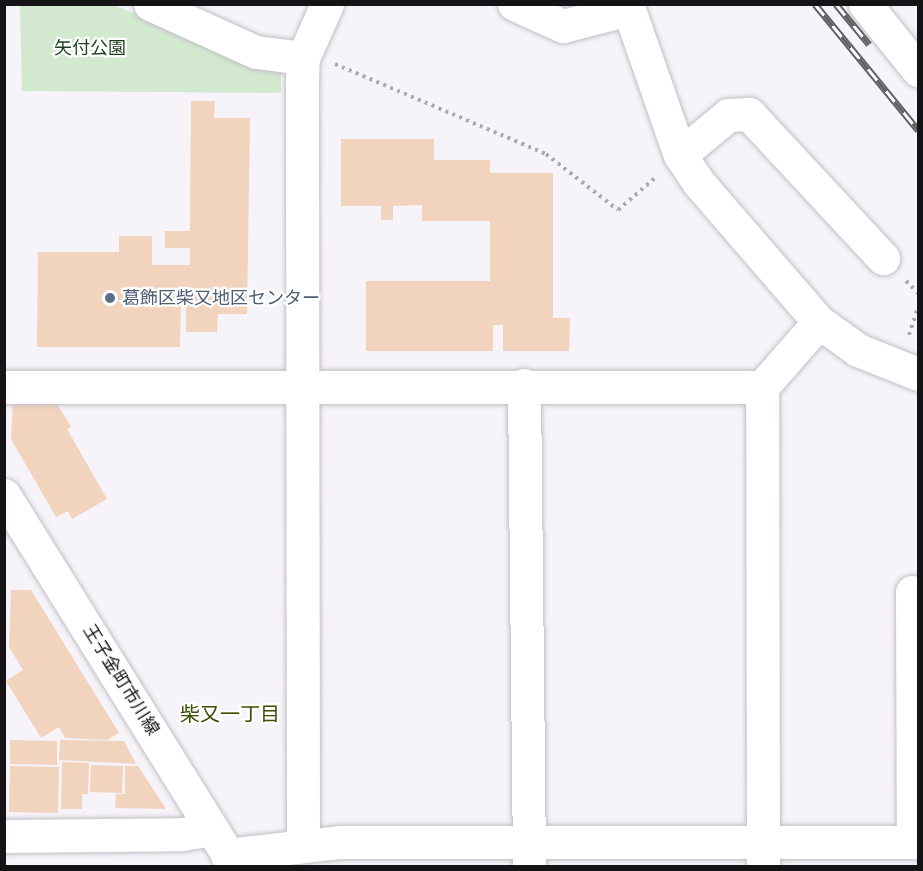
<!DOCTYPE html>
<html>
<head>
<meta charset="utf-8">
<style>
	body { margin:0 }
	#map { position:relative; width:923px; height:871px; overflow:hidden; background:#f6f3f9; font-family:Signika,"Noto Sans JP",sans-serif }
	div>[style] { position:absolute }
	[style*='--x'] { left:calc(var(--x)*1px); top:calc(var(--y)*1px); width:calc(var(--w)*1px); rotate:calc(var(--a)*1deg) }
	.green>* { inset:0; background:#d2e9d0 }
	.building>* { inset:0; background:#f1d3be }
	.path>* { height:4px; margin-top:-2px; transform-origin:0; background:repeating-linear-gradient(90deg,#acaaae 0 3px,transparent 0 7.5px) }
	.roads { filter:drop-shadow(0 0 2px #c2bfc5) drop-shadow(0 0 2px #c2bfc5) }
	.minor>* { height:33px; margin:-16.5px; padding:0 16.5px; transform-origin:16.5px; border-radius:16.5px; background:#fff }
	.major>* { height:33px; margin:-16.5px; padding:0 16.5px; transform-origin:16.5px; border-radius:16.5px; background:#fff }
	.rail>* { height:7px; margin-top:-3.5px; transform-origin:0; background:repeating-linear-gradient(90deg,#fff 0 14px,#625f63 0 28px); box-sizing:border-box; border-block:2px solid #625f63 }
	.dots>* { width:16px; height:16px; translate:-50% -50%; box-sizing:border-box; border:3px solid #fff; border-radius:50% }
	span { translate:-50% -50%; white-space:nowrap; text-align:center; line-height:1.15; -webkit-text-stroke:4.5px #fff; paint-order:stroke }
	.park-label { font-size:18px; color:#1b3f1b }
	.service-label { font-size:18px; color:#4e5e75 }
	.left { translate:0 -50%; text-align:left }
	.street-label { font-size:18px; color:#151315 }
	.neighbourhood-label { font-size:20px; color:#384e00 }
	.frame { position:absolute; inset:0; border:6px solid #151315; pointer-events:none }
</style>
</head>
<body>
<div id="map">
	<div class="green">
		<div style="clip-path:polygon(20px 5px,113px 5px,281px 71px,281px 93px,22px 91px)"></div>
	</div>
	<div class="building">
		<div style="clip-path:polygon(191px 101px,215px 101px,214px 118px,250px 118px,247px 314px,218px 314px,217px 332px,186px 332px,186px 299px,181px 299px,180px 347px,37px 347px,38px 252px,119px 252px,119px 236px,152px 236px,152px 265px,190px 265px,190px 248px,165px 248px,165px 231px,190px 231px)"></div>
		<div style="clip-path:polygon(341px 139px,434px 139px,434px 160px,490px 160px,490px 173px,553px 173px,553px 318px,570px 318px,569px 351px,503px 351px,503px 325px,493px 325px,493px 351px,366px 351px,366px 281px,490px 281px,490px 221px,422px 221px,422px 205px,393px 206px,393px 220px,381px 220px,381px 206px,341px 206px)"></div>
		<div style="clip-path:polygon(13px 400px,56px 402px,71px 427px,67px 429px,107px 499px,72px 519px,68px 511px,56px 517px,11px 439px)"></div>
		<div style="clip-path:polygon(11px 590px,31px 590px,119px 733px,107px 740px,65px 738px,59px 727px,41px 738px,6px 681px,23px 670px,9px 647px)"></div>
		<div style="clip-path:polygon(10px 740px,57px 741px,57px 765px,10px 764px)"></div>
		<div style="clip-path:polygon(60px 740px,124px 741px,136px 764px,59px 760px)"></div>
		<div style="clip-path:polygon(62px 762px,89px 763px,88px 794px,82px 794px,82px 809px,61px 809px)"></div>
		<div style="clip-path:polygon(91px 765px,123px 766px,122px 793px,90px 792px)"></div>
		<div style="clip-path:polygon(10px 766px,59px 767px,58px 813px,9px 812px)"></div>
		<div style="clip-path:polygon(125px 766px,138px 766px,166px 809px,115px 808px,116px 794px,125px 794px)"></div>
	</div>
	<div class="path">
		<div style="--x:335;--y:64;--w:229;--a:23.1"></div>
		<div style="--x:546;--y:154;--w:91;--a:37.9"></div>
		<div style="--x:618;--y:210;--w:50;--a:-41"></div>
		<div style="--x:906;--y:281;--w:17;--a:45"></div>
		<div style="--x:909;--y:335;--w:28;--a:-72"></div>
	</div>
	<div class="roads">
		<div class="minor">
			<div style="--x:150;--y:4;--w:116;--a:24.4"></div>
			<div style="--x:256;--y:52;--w:47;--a:7.3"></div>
			<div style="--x:514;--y:4;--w:54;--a:24.2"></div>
			<div style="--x:563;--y:26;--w:68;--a:-14.4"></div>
			<div style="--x:627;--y:4;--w:160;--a:70.7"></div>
			<div style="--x:680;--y:155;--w:32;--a:56"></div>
			<div style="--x:698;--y:182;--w:185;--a:49.2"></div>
			<div style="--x:819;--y:322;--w:48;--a:35.7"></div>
			<div style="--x:858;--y:350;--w:65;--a:21.8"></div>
			<div style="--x:865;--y:4;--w:85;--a:51.2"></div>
			<div style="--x:680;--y:155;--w:62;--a:-39.8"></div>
			<div style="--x:728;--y:115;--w:21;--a:-3"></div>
			<div style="--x:749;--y:114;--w:197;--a:47.1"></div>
			<div style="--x:524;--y:385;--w:481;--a:89.4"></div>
			<div style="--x:4;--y:387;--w:758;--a:0"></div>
			<div style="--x:912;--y:592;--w:250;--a:89.8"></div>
			<div style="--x:4;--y:836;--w:178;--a:-0.6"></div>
			<div style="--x:182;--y:834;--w:30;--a:-9"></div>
			<div style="--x:303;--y:844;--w:763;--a:-90.08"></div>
			<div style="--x:302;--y:81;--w:23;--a:-88"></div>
			<div style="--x:303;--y:58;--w:59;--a:-66"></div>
			<div style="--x:227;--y:855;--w:114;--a:-6.6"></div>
			<div style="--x:340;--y:842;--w:578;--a:0"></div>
			<div style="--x:763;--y:866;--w:479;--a:-90.1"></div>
			<div style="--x:762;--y:387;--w:86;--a:-48.8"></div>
		</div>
		<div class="major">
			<div style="--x:4;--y:495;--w:437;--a:58.1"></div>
		</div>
	</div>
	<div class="rail">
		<div style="--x:815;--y:4;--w:163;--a:50.7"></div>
		<div style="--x:836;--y:4;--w:52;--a:50.5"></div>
	</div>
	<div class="dots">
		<div style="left:110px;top:298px;background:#5c6f8a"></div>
	</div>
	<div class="park-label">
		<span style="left:90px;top:48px">矢付公園</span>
	</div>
	<div class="service-label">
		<span class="left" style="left:122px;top:298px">葛飾区柴又地区センター</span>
	</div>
	<div class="street-label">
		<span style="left:121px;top:680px;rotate:58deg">王子金町市川線</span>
	</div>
	<div class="neighbourhood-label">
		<span style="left:230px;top:714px">柴又一丁目</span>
	</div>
	<div class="frame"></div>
</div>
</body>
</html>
